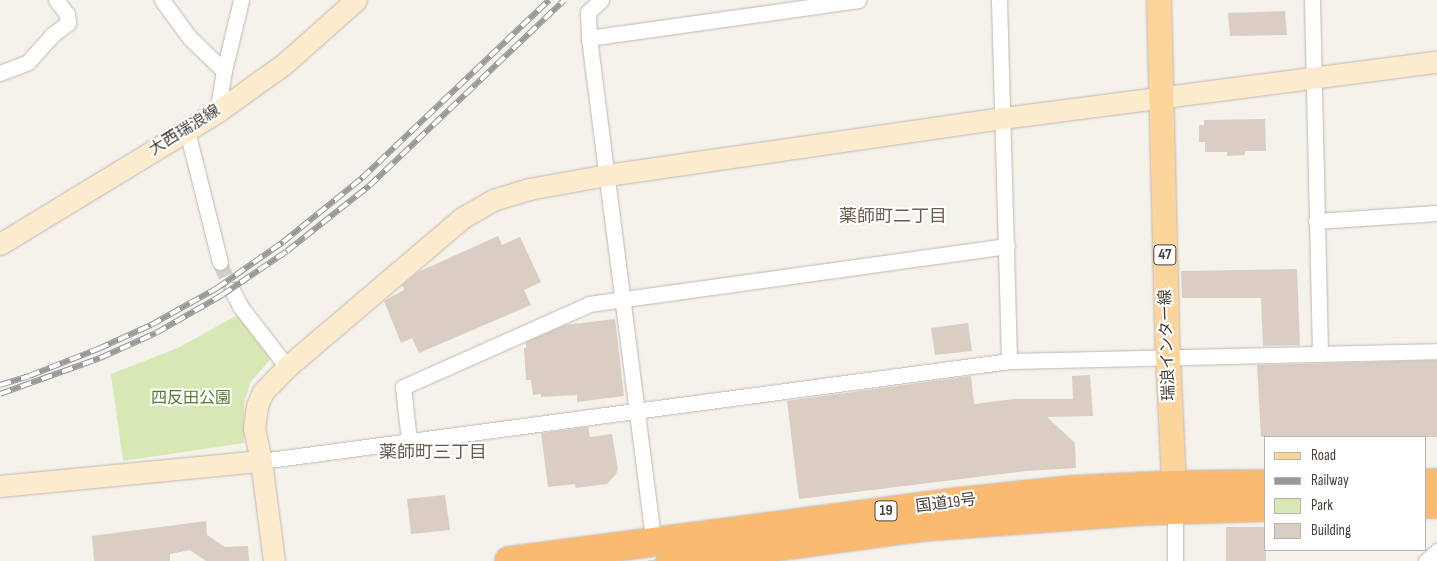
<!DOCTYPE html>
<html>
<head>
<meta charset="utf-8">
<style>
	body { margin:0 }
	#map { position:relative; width:1437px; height:561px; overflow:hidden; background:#f5f1eb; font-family:"Sofia Sans Condensed","Noto Sans JP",sans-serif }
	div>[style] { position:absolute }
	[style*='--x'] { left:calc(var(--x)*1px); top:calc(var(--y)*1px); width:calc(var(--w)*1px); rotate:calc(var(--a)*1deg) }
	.green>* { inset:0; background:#d8e8b5 }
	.building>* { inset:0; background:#dacec4 }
	.street-tunnel>* { height:15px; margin-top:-7.5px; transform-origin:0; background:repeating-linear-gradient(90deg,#d3cec7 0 15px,transparent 0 23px) }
	.roads { filter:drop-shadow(0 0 1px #c1b7ae) drop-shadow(0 0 1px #c1b7ae) }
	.street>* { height:15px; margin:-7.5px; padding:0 7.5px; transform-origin:7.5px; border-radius:7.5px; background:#fff }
	.secondary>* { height:21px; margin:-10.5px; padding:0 10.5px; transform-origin:10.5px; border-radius:10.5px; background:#fdebcd }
	.primary>* { height:24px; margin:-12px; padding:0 12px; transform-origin:12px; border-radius:12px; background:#fcd59d }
	.highway>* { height:28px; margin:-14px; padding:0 14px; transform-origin:14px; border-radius:14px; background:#fabb71 }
	.rail>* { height:5.5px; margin-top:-2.75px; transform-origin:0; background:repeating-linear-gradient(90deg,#fff 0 11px,#999 0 22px); box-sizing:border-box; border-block:1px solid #999 }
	span { translate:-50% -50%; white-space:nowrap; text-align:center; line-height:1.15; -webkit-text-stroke:4px #fff; paint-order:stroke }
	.shield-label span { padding:1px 4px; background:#fff; border:1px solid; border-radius:4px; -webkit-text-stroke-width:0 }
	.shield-label { font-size:15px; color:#494139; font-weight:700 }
	.street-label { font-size:16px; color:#494139 }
	.park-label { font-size:16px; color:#547b2c }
	.neighbourhood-label { font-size:18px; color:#6c5d50 }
	.legend { position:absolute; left:1264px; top:436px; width:162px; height:115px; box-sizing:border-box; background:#fff; border:1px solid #b6b3b0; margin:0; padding:6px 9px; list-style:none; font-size:15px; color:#494139 }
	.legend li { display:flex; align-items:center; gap:10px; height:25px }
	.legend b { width:25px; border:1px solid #b6b3b0 }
</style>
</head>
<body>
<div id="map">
	<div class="green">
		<div style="clip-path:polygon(239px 314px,273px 356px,250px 383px,244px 404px,244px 443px,123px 461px,111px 374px,180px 347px)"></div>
	</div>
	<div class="building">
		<div style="clip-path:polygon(1285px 11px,1287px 35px,1230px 36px,1228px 13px)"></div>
		<div style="clip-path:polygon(1265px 119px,1266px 151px,1245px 151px,1245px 155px,1227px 156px,1227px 152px,1205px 152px,1205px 142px,1199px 142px,1199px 125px,1204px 125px,1204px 120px)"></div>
		<div style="clip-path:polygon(498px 236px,502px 245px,520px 237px,541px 282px,524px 290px,531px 305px,419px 353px,412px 338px,401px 343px,384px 301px,404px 290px,402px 285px,418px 272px)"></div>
		<div style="clip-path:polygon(1297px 269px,1300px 345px,1263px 346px,1261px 298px,1182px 298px,1181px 271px)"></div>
		<div style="clip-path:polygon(615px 319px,624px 396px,577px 402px,577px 395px,541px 397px,541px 394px,533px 395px,531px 380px,526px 380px,524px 348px,526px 348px,526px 342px,565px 325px)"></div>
		<div style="clip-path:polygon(968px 323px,972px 351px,935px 355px,931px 328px)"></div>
		<div style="clip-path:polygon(1437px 360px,1437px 437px,1261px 437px,1257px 365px)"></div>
		<div style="clip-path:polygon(1090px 375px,1093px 416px,1047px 417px,1075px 443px,1076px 468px,1026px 471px,799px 499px,787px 401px,971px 376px,974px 404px,1014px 399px,1073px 399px,1072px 376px)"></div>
		<div style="clip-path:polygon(588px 427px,590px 437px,612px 434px,618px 469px,616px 474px,607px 484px,576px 488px,575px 484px,548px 487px,541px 433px)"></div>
		<div style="clip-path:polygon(445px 495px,450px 530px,411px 534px,407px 499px)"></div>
		<div style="clip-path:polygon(206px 521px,207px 535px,225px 547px,248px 546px,249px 561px,206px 561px,190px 550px,170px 554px,170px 561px,94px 561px,92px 536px)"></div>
		<div style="clip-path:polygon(1226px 527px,1266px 527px,1266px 561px,1226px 561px)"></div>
	</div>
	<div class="street-tunnel">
		<div style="--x:220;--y:262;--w:30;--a:67"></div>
		<div style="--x:653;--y:536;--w:25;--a:83"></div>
	</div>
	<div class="roads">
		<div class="street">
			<div style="--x:162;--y:0;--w:46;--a:53.9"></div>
			<div style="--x:189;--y:37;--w:49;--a:44.2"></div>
			<div style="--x:224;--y:71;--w:42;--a:99.7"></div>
			<div style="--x:601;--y:0;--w:18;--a:137"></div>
			<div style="--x:588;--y:12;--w:26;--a:88"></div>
			<div style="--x:589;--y:38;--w:493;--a:82.7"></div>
			<div style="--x:999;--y:0;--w:361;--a:88.4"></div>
			<div style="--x:1312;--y:0;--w:353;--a:88.7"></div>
			<div style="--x:589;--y:38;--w:272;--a:-8"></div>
			<div style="--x:224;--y:71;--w:73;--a:-76.5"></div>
			<div style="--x:0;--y:73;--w:30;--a:-21"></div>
			<div style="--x:28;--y:62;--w:36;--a:-48"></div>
			<div style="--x:52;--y:35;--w:20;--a:-37"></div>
			<div style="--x:68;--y:23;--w:9;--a:-96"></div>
			<div style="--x:67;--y:14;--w:18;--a:-128"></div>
			<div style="--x:187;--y:131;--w:135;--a:75.9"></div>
			<div style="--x:1316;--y:221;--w:121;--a:-3.8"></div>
			<div style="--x:232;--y:290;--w:18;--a:63"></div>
			<div style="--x:240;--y:306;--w:77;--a:52.4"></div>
			<div style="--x:409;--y:440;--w:53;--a:-96.5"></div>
			<div style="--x:403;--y:387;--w:204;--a:-24"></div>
			<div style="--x:589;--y:304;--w:422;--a:-7.9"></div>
			<div style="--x:261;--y:461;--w:755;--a:-7.61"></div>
			<div style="--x:1009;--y:361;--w:428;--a:-1.3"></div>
			<div style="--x:1175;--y:509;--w:52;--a:90"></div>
			<div style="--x:1426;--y:561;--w:15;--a:-42"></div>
		</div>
		<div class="secondary">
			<div style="--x:0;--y:244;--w:254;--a:-31.3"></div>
			<div style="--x:217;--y:112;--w:82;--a:-35.6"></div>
			<div style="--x:284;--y:64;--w:96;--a:-41.6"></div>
			<div style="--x:0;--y:486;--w:262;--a:-5.5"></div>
			<div style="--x:274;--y:561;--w:101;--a:-97.4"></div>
			<div style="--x:261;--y:461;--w:33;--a:-102"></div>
			<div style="--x:254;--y:429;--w:23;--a:-83"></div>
			<div style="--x:257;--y:406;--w:15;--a:-67"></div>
			<div style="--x:263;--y:392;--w:35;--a:-46"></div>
			<div style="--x:287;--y:367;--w:230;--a:-40.4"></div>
			<div style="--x:462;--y:218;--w:36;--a:-30"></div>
			<div style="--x:493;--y:200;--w:38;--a:-17"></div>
			<div style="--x:529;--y:189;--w:79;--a:-10.2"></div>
			<div style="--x:607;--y:175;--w:400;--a:-8.2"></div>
			<div style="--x:1003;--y:118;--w:438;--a:-7.4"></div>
		</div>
		<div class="primary">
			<div style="--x:1159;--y:0;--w:356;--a:88.6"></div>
			<div style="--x:1168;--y:356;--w:147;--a:87.3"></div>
		</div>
		<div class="highway">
			<div style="--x:1426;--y:483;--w:11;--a:0"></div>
			<div style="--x:1426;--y:504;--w:11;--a:0"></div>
			<div style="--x:509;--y:561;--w:453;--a:-7.5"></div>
			<div style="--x:958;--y:502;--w:114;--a:-6.1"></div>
			<div style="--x:1071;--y:490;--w:103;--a:-2.8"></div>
			<div style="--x:1174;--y:485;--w:92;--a:-0.6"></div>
			<div style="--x:671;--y:561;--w:253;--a:-7.7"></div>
			<div style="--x:922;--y:527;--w:219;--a:-4.2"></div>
			<div style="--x:1140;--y:511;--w:126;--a:-1.8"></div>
		</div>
	</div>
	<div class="rail">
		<div style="--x:0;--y:385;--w:30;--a:-17"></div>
		<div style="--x:29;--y:376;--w:74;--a:-21.4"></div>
		<div style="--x:98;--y:349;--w:58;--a:-24.4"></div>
		<div style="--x:151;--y:325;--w:76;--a:-29.3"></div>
		<div style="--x:217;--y:288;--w:80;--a:-34.9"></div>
		<div style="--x:283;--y:242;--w:102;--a:-39"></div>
		<div style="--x:362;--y:178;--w:258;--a:-43.6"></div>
		<div style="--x:0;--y:394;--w:106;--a:-19.8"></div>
		<div style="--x:100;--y:358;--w:61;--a:-24.1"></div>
		<div style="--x:156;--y:333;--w:76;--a:-29.9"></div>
		<div style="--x:222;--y:295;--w:78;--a:-34.1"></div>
		<div style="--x:287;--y:251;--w:105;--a:-38.4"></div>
		<div style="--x:369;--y:186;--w:269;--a:-43.6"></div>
	</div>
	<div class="shield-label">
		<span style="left:1165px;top:255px">47</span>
		<span style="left:886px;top:511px">19</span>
	</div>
	<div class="street-label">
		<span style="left:185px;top:131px;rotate:-32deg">大西瑞浪線</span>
		<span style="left:1168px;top:345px;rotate:-92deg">瑞浪インター線</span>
		<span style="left:946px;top:504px;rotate:-7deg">国道19号</span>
	</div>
	<div class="park-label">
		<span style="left:191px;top:399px">四反田公園</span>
	</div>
	<div class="neighbourhood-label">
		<span style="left:893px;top:217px">薬師町二丁目</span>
		<span style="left:433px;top:453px">薬師町三丁目</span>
	</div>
	<ul class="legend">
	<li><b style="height:6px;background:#fcd59d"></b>Road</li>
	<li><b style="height:6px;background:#999"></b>Railway</li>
	<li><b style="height:14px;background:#d8e8b5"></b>Park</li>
	<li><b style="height:14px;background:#dacec4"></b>Building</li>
	</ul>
</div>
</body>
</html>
